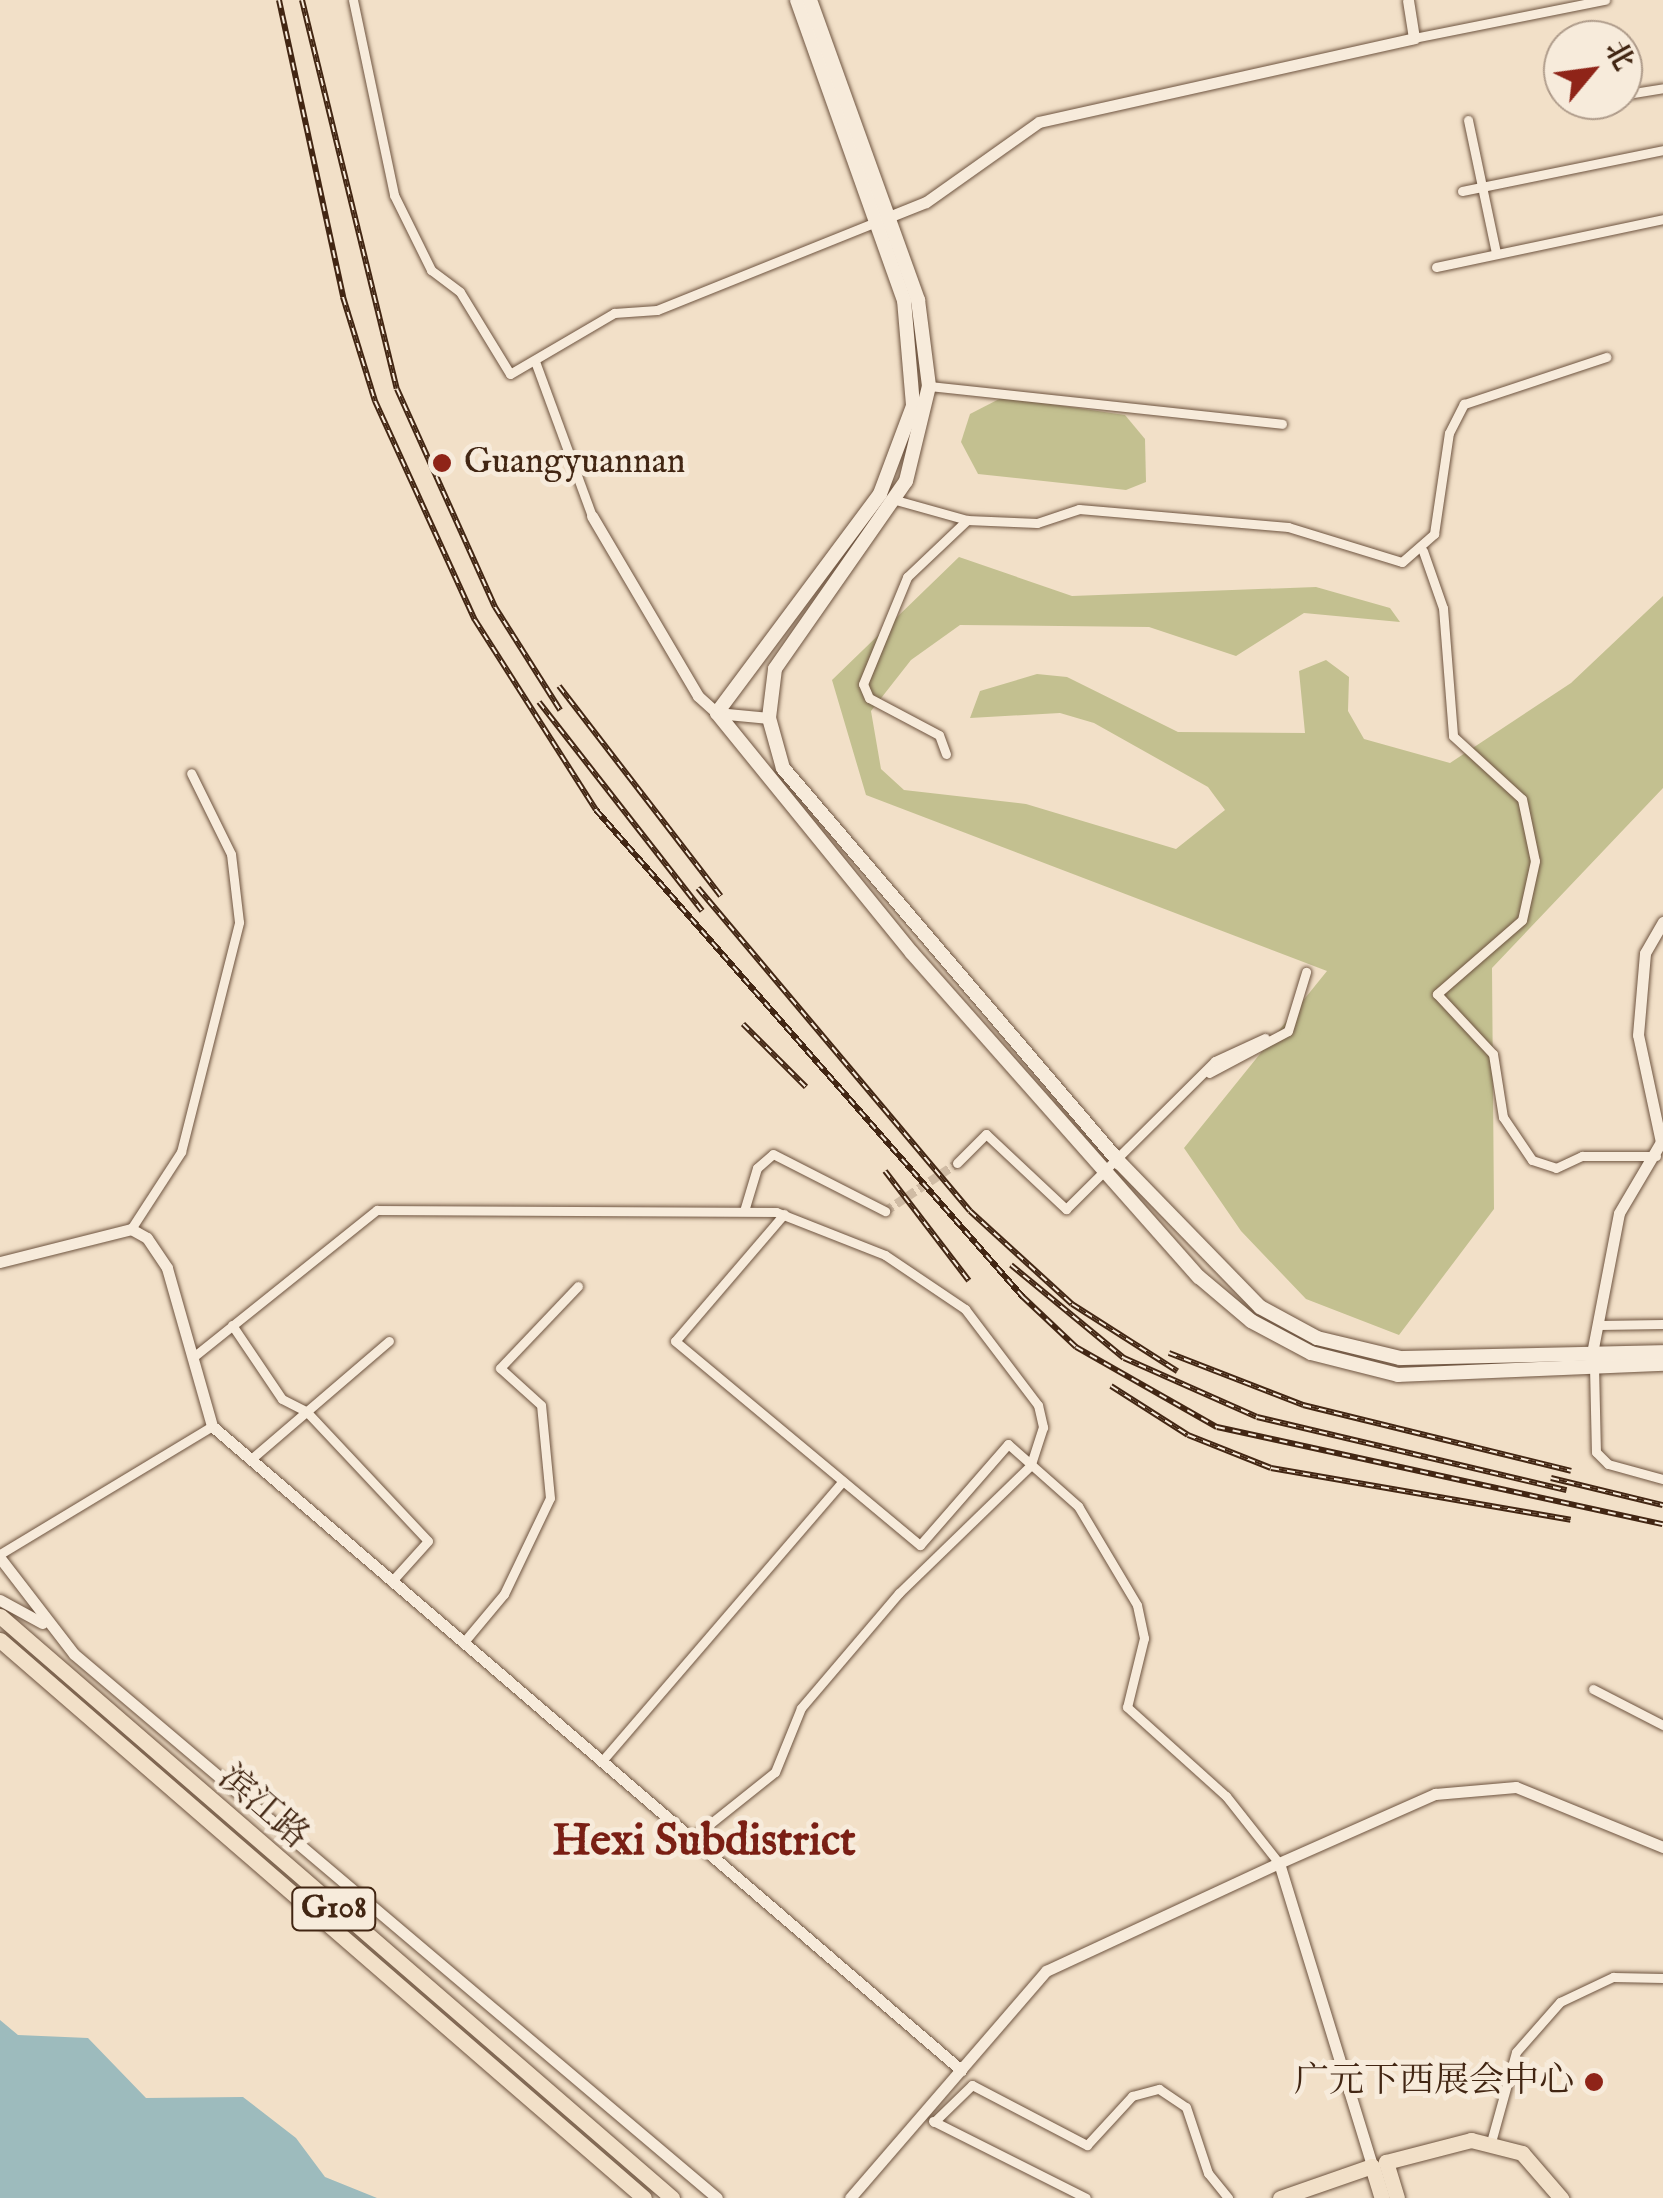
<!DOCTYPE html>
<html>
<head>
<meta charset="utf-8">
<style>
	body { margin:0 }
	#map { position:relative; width:1663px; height:2198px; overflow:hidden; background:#f2e0c8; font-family:"IM FELL English","Noto Serif SC",serif }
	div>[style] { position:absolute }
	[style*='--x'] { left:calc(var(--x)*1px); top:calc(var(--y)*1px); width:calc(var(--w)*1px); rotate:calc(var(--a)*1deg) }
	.green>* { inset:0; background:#c3c090 }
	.water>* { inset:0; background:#9dbbbd }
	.minor-tunnel>* { height:9px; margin-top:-4.5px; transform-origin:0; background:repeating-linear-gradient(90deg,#cfbba4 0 9px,transparent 0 13.5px) }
	.roads { filter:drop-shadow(0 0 2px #6e5440) drop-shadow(0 0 2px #6e5440) }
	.minor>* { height:9px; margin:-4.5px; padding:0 4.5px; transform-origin:4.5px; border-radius:4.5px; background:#f7ebdb }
	.tertiary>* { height:11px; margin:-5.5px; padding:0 5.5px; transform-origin:5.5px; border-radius:5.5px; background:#f7ebdb }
	.secondary>* { height:14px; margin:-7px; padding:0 7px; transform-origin:7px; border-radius:7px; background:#f7ebdb }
	.primary>* { height:15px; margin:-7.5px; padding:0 7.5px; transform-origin:7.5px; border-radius:7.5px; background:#f2e0c8 }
	.trunk>* { height:15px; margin:-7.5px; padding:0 7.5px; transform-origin:7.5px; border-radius:7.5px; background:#f2e0c8 }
	.rail>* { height:6px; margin-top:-3px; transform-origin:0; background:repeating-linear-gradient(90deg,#f7ebdb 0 8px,#422613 0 16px); box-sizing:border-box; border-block:2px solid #422613 }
	.dots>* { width:28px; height:28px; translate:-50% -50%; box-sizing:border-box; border:5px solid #f7ebdb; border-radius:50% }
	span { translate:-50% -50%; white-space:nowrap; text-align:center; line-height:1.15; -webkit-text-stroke:10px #f7ebdb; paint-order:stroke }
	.shield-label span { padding:2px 8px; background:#f7ebdb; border:2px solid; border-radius:8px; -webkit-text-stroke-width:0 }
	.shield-label { font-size:32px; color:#422613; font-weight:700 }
	.poi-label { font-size:35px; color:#422613 }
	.left { translate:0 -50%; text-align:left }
	.right { translate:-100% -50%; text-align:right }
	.street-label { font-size:35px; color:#422613 }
	.district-label { font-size:45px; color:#7a1f14; font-weight:700 }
	.north { position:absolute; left:1543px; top:20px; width:100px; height:100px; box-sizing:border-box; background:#f7ebdb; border:2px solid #af9c8b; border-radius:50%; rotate:61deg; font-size:28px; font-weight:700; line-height:40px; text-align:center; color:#422613 }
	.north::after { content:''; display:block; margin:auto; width:35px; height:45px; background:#8f2418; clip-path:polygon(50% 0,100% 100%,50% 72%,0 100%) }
</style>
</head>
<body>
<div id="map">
	<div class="green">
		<div style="clip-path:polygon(1003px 397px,1125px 415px,1145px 439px,1146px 482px,1126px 490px,978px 474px,961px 442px,970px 414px)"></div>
		<div style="clip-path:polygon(959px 557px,1072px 596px,1316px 587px,1390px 608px,1400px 622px,1304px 613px,1236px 656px,1149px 627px,960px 625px,911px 660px,871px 711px,881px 769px,904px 790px,1026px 804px,1176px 849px,1225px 810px,1208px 787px,1094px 723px,1060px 713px,970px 718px,980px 691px,1037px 674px,1067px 677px,1178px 732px,1305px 733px,1299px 671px,1326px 660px,1349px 677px,1348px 711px,1364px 739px,1450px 763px,1571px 683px,1663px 596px,1663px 788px,1492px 968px,1494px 1209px,1399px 1335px,1306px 1299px,1241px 1231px,1184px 1148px,1327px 971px,866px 795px,832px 680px)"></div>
	</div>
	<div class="water">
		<div style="clip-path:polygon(0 2020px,18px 2035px,88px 2038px,146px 2098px,243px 2097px,296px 2138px,325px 2177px,377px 2198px,0 2198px)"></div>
	</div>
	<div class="minor-tunnel">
		<div style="--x:885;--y:1211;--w:87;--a:-33.7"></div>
	</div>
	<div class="roads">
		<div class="minor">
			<div style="--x:353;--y:0;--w:199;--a:78.1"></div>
			<div style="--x:394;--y:195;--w:84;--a:63.7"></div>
			<div style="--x:431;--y:270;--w:36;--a:37"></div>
			<div style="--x:460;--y:292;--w:96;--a:58.6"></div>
			<div style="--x:510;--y:374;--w:121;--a:-30.4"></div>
			<div style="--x:614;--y:313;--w:43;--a:-4"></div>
			<div style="--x:657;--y:310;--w:236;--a:-21.9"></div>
			<div style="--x:1414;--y:38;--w:195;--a:-11.3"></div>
			<div style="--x:1627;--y:94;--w:36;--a:-9"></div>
			<div style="--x:1468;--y:120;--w:136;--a:78.1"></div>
			<div style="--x:1462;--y:191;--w:205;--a:-11.5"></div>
			<div style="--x:1436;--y:267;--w:232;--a:-11.9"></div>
			<div style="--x:536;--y:364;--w:162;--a:69.8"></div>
			<div style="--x:929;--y:386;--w:355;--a:6.1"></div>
			<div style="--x:892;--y:499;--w:78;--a:15.6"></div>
			<div style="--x:967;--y:520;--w:70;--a:2.5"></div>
			<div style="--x:1037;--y:523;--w:44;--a:-18.4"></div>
			<div style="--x:1079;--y:509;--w:210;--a:4.9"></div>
			<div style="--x:1288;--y:527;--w:119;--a:17.1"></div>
			<div style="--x:1402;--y:562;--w:43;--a:-41.2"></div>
			<div style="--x:1434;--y:534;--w:102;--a:-81.6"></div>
			<div style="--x:1449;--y:433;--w:33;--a:-63"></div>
			<div style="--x:1464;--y:404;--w:150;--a:-18.3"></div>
			<div style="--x:1423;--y:551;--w:60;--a:70.7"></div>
			<div style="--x:1443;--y:608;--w:128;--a:85.5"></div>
			<div style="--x:1453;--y:736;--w:93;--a:42.4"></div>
			<div style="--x:1522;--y:799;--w:63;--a:78.2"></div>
			<div style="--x:1535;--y:861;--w:60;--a:102.4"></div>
			<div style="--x:1522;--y:920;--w:113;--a:139"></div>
			<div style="--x:1437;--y:994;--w:82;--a:47"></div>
			<div style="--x:1493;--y:1054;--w:64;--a:81"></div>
			<div style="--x:1503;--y:1117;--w:52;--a:56"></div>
			<div style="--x:1532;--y:1160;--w:25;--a:18"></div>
			<div style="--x:1556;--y:1168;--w:29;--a:-25"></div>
			<div style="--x:1582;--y:1156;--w:74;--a:0"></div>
			<div style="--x:946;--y:754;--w:20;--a:-110"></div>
			<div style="--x:939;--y:735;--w:79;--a:-152.1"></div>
			<div style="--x:869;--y:698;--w:15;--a:-113"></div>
			<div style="--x:863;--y:684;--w:116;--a:-67.6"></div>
			<div style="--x:907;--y:577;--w:83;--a:-43.5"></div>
			<div style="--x:1209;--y:1073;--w:89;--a:-28"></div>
			<div style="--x:1288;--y:1031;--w:62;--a:-73"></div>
			<div style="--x:957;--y:1163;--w:41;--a:-45"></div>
			<div style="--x:986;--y:1134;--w:110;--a:43.2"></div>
			<div style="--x:1066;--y:1209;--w:210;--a:-44.8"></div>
			<div style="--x:1215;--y:1061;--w:55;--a:-24.7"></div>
			<div style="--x:744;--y:1211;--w:45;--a:-73.2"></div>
			<div style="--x:757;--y:1168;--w:21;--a:-41"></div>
			<div style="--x:773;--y:1154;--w:126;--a:27"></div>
			<div style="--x:784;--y:1214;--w:167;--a:130.6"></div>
			<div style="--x:675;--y:1341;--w:319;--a:39.8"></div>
			<div style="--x:920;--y:1545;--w:134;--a:-48.9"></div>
			<div style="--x:1008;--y:1444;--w:94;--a:41.5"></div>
			<div style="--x:1078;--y:1506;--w:115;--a:59.2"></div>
			<div style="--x:1137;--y:1605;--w:34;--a:78"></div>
			<div style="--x:1144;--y:1638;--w:71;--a:103.8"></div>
			<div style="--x:1127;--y:1707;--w:133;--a:42"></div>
			<div style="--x:1226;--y:1796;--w:85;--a:51.7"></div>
			<div style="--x:131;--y:1229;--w:92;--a:-57"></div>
			<div style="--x:181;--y:1152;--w:237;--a:-75.8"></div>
			<div style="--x:239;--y:922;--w:68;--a:-96.7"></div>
			<div style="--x:231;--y:854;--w:90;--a:-116.3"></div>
			<div style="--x:232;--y:1325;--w:89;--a:56"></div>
			<div style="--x:282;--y:1399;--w:27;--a:27"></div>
			<div style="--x:306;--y:1411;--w:178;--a:46.8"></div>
			<div style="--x:428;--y:1541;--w:54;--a:132"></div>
			<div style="--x:1599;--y:1325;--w:64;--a:-0.9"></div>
			<div style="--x:192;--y:1358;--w:237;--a:-38.7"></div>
			<div style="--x:377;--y:1210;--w:399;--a:0.3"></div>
			<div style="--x:776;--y:1212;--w:117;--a:21.5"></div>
			<div style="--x:885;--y:1255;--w:97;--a:34"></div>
			<div style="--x:965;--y:1309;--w:121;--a:52.8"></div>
			<div style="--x:1038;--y:1405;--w:23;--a:77"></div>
			<div style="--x:1043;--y:1427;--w:40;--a:108"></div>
			<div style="--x:1594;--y:1366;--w:86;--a:88.7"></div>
			<div style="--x:1596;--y:1452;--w:17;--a:45"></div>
			<div style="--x:1608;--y:1464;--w:57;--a:15.3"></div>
			<div style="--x:250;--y:1460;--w:183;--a:-40.6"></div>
			<div style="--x:0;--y:1554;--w:248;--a:-31.1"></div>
			<div style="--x:463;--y:1643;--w:64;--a:-50.1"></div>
			<div style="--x:504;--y:1594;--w:106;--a:-64.4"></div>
			<div style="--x:550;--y:1498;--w:93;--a:-95.5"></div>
			<div style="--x:541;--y:1405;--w:55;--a:-137.9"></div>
			<div style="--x:500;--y:1368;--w:113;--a:-46.4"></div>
			<div style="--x:1593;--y:1689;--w:79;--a:27.2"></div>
			<div style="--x:602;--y:1761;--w:369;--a:-49.3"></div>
			<div style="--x:691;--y:1839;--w:107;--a:-38.6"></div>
			<div style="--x:775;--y:1772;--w:69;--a:-67.9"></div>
			<div style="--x:801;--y:1708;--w:151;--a:-49.6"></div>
			<div style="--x:899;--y:1593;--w:184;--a:-44.1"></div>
			<div style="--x:933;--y:2121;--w:171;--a:26.7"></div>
			<div style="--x:934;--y:2122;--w:53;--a:-44.2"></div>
			<div style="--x:972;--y:2085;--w:130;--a:27.6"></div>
			<div style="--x:1087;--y:2145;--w:67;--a:-47.4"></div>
			<div style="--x:1132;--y:2096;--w:28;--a:-15"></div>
			<div style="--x:1159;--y:2089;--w:32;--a:34"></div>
			<div style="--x:1186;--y:2107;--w:70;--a:71.6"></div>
			<div style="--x:1208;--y:2173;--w:32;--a:51"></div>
			<div style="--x:1491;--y:2142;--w:93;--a:-74.5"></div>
			<div style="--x:1516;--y:2052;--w:67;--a:-48.7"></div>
			<div style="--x:1560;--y:2002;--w:59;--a:-25.3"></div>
			<div style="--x:1613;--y:1977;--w:50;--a:1.1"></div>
		</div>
		<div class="tertiary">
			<div style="--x:881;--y:220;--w:48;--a:-21.8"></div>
			<div style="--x:926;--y:202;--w:138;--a:-35.3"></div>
			<div style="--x:1039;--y:122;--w:384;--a:-12.6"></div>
			<div style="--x:1414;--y:38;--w:38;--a:-99"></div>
			<div style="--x:592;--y:516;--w:209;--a:59.5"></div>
			<div style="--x:698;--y:696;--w:25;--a:42"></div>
			<div style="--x:717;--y:713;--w:52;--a:5.5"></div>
			<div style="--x:0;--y:1262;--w:135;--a:-14.1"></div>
			<div style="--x:131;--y:1229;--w:18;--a:29"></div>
			<div style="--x:147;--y:1238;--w:36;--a:56"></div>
			<div style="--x:167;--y:1268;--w:164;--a:74.1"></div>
			<div style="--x:212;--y:1426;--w:988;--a:40.69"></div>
			<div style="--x:1593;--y:1348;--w:137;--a:-79.1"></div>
			<div style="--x:1619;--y:1213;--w:82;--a:-59.4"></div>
			<div style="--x:1661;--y:1142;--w:109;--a:-102.1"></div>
			<div style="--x:1638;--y:1035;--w:82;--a:-85.1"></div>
			<div style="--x:1645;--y:953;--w:36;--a:-60"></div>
			<div style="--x:0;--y:1558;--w:121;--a:52.4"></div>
			<div style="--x:74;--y:1654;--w:842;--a:40.23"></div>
			<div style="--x:0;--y:1600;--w:48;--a:28.7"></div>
			<div style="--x:1279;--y:1863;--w:171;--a:-23.9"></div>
			<div style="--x:1435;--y:1794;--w:81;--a:-4.9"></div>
			<div style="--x:1516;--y:1787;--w:159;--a:22.2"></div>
			<div style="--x:850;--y:2198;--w:300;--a:-49.2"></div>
			<div style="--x:1046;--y:1971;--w:257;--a:-24.9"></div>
			<div style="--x:1279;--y:1863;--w:317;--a:72.9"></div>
		</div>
		<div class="secondary">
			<div style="--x:797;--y:0;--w:319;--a:70.4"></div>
			<div style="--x:904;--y:300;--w:106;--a:85.1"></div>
			<div style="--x:913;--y:406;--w:94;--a:110.6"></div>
			<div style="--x:880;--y:494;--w:273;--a:126.7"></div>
			<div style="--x:717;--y:713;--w:309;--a:50.9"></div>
			<div style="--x:912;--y:953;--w:433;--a:48.5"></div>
			<div style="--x:1199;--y:1277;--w:68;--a:40.2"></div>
			<div style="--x:1251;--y:1321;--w:68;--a:28.1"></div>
			<div style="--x:1311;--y:1353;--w:90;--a:14.2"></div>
			<div style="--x:1398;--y:1375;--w:265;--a:-2.4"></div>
			<div style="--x:810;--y:0;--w:319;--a:70.2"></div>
			<div style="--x:918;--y:300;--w:87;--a:82.7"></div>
			<div style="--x:929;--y:386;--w:98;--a:103.6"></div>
			<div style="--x:906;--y:481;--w:229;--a:124.9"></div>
			<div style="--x:775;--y:669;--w:49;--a:97"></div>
			<div style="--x:769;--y:718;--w:52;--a:74.4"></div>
			<div style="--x:783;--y:768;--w:519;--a:49.53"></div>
			<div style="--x:1120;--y:1163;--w:201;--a:45.8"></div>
			<div style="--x:1260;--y:1307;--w:65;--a:28.5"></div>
			<div style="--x:1317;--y:1338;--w:85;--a:13.5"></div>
			<div style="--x:1400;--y:1358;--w:263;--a:-1.3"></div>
		</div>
		<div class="primary">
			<div style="--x:1280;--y:2198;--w:97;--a:-19.2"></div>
			<div style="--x:1372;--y:2166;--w:34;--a:73"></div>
			<div style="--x:1397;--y:2198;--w:38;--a:-107"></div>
			<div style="--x:1386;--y:2162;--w:88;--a:-14.5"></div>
			<div style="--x:1471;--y:2140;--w:53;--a:14.3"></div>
			<div style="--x:1522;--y:2153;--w:60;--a:49.1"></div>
		</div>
		<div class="trunk">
			<div style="--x:0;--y:1616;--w:889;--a:40.89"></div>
			<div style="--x:0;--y:1640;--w:852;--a:40.91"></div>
		</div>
	</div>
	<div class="rail">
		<div style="--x:279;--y:0;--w:304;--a:77.8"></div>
		<div style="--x:343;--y:297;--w:109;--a:72.9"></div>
		<div style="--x:375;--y:401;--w:241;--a:65.5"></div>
		<div style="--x:475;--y:620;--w:225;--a:57.5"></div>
		<div style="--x:596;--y:810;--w:648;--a:48.76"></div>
		<div style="--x:1023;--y:1297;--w:73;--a:43.3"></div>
		<div style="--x:1076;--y:1347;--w:162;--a:29.6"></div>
		<div style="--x:1217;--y:1427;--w:456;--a:12.3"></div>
		<div style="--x:302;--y:0;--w:400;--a:76.3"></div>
		<div style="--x:397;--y:389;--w:239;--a:65.8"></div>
		<div style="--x:495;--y:607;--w:122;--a:57.7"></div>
		<div style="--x:559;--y:686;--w:265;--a:52.4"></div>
		<div style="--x:539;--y:702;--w:265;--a:52"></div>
		<div style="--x:698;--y:888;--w:422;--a:49.9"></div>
		<div style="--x:970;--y:1211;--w:138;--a:42.4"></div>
		<div style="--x:1072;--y:1304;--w:125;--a:32.5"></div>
		<div style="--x:743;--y:1024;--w:89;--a:45"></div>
		<div style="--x:885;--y:1171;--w:138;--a:52.6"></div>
		<div style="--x:1011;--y:1265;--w:146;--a:39.5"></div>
		<div style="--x:1124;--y:1358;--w:145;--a:23.9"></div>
		<div style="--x:1257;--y:1417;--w:318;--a:13.3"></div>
		<div style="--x:1169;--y:1353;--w:144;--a:21.2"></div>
		<div style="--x:1303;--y:1405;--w:276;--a:13.8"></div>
		<div style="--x:1111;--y:1386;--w:91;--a:32.5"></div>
		<div style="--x:1188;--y:1435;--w:89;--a:21.7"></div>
		<div style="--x:1271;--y:1468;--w:304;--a:9.8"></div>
		<div style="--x:1551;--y:1478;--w:115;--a:13.6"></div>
	</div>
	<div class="dots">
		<div style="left:442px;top:463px;background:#8f2418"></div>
		<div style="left:1594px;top:2082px;background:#8f2418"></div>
	</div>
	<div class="shield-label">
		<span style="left:334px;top:1909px">G108</span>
	</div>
	<div class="poi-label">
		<span class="left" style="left:464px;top:463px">Guangyuannan</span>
		<span class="right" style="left:1574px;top:2082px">广元下西展会中心</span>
	</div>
	<div class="street-label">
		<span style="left:263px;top:1808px;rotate:41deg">滨江路</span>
	</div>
	<div class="district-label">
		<span style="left:704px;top:1842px">Hexi Subdistrict</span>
	</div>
	<div class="north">北</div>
</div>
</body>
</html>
